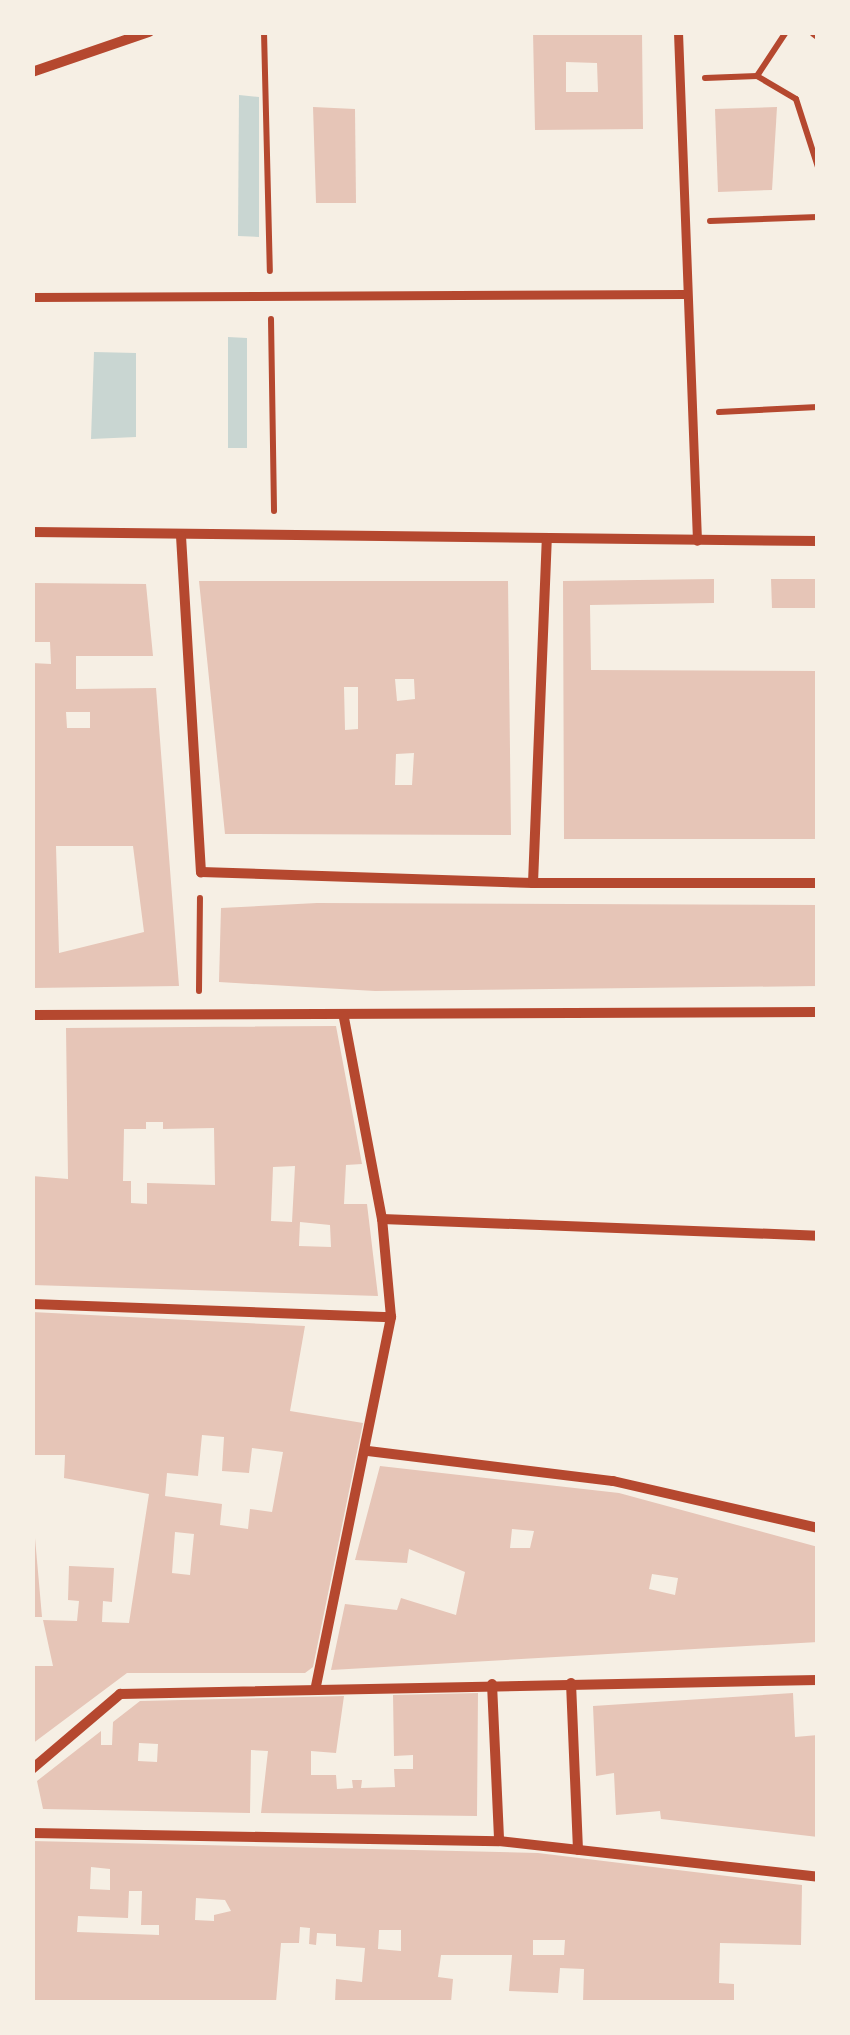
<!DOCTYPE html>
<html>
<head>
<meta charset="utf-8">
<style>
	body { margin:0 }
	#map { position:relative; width:850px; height:2035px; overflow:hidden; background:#f6efe4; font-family:Quicksand,sans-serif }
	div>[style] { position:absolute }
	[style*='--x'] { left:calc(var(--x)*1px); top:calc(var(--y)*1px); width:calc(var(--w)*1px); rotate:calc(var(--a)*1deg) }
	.water>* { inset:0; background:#c9d6d2 }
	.building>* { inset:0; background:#e6c5b7 }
	.path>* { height:6px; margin:-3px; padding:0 3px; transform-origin:3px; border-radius:3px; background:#b5482f }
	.pedestrian>* { height:9px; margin:-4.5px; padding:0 4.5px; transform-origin:4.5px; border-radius:4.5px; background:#b5482f }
	.minor>* { height:10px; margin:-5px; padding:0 5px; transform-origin:5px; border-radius:5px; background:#b5482f }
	span { translate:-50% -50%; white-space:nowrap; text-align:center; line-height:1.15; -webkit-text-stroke:9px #f6efe4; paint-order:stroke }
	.frame { position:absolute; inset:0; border:35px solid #f6efe4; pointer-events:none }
</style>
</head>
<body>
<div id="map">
	<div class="water">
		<div style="clip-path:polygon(239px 95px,259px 97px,259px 237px,238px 236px)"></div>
		<div style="clip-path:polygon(228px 337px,247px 338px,247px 448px,228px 448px)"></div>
		<div style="clip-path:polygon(94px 352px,136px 353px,136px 437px,91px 439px)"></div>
	</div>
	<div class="building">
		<div style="clip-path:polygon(evenodd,533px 32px,642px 32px,643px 129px,535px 130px,533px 32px,566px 62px,597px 63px,598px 92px,566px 92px,566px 62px)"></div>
		<div style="clip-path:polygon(313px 107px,355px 109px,356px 203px,316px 203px)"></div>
		<div style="clip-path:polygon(777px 107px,772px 190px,718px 192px,715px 109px)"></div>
		<div style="clip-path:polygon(714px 579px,714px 603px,590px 605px,591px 670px,818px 671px,818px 839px,564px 839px,563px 581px)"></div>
		<div style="clip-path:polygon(771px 579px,818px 579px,818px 608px,772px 608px)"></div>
		<div style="clip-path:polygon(evenodd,199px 581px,508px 581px,511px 835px,225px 834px,199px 581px,395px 679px,414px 679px,415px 699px,397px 701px,395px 679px,199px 581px,344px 687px,358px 687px,358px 729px,345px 730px,344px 687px,199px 581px,414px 753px,412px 785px,395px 785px,396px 754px,414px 753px)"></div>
		<div style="clip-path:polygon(evenodd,32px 583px,146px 584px,153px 656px,76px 656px,76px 689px,156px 688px,179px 986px,32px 988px,32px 663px,51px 664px,50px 642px,32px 642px,32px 583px,66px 712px,90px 712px,90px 728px,67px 728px,66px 712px,32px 583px,56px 846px,133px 846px,144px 932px,59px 953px,56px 846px)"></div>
		<div style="clip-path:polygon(317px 903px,818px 905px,818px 986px,375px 991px,219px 982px,221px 908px)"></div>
		<div style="clip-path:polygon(evenodd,336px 1026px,362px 1164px,346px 1165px,344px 1204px,367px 1204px,378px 1296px,32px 1285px,32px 1176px,68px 1179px,66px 1028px,336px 1026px,146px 1122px,163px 1122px,163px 1129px,214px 1128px,215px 1185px,147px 1183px,147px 1204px,131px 1203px,131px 1181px,123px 1181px,124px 1129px,146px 1129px,146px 1122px,336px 1026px,295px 1166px,292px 1222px,271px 1221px,273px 1167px,295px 1166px,336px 1026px,300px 1222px,330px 1225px,331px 1247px,299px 1246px,300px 1222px)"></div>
		<div style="clip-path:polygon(evenodd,32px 1312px,305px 1326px,290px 1411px,363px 1423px,313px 1667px,305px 1673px,127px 1673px,32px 1744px,32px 1666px,53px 1666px,43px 1620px,77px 1621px,79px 1601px,68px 1600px,69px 1566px,114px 1568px,112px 1602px,103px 1601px,102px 1622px,129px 1623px,149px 1494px,64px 1478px,65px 1455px,32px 1455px,32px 1312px,202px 1435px,224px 1437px,222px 1471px,249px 1473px,252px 1448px,283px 1452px,272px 1512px,250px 1509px,248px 1529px,220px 1525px,222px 1504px,165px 1496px,167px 1473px,198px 1476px,202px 1435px,32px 1312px,175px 1532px,194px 1534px,190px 1575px,172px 1573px,175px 1532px)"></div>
		<div style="clip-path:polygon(evenodd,380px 1466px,619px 1493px,818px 1547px,818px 1642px,331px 1670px,345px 1604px,397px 1610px,401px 1598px,456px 1615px,465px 1572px,409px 1549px,407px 1563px,355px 1560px,380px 1466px,512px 1529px,534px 1531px,530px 1548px,510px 1548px,512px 1529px,380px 1466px,652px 1574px,678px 1578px,675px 1595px,649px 1589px,652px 1574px)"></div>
		<div style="clip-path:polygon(32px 1538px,35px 1538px,42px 1617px,32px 1617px)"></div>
		<div style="clip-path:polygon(evenodd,478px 1693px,477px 1816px,261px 1813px,268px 1751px,251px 1750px,250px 1813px,43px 1809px,37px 1781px,101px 1731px,101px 1745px,112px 1745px,113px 1722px,140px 1701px,344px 1696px,336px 1753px,311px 1751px,311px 1775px,336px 1775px,337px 1789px,353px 1788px,352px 1780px,362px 1780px,361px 1788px,395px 1787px,394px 1769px,413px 1769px,413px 1755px,394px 1756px,393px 1695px,478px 1693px,139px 1743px,158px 1744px,157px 1762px,138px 1761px,139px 1743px)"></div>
		<div style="clip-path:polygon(793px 1693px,795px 1737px,818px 1735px,818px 1837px,661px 1819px,660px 1811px,616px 1815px,614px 1773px,596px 1776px,593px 1706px)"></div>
		<div style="clip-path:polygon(evenodd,32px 1841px,538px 1853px,802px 1885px,801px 1945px,720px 1943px,719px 1983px,734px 1984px,734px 2002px,583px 2002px,584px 1969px,560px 1968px,558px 1993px,509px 1991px,512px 1955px,441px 1955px,438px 1977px,453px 1979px,451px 2002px,335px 2002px,336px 1979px,362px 1982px,365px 1948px,336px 1946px,336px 1934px,317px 1933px,316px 1945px,309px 1944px,310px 1928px,300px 1927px,299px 1943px,281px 1943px,276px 2002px,32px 2002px,32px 1841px,91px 1867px,110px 1869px,110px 1890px,90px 1889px,91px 1867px,32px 1841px,129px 1891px,142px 1891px,141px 1925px,159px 1925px,159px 1935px,77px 1932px,78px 1916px,128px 1918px,129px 1891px,32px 1841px,196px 1898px,225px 1900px,231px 1911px,214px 1915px,214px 1921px,195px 1920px,196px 1898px,32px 1841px,379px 1930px,401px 1930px,401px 1951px,378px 1949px,379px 1930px,32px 1841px,533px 1940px,565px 1940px,564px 1955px,533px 1955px,533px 1940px)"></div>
	</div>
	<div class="path">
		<div style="--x:264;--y:32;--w:239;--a:88.6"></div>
		<div style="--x:757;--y:76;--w:53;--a:-56.6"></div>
		<div style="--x:705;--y:78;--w:52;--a:-2.2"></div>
		<div style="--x:757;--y:76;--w:45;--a:30.5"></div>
		<div style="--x:796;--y:99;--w:71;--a:72.1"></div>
		<div style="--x:710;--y:221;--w:108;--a:-2.1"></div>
		<div style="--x:271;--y:319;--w:192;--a:89.1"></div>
		<div style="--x:719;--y:412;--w:99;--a:-2.9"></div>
		<div style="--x:199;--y:991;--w:93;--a:-89.4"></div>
	</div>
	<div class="pedestrian">
		<div style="--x:678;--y:32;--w:509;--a:87.86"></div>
		<div style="--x:32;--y:297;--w:654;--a:-0.26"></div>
	</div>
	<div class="minor">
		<div style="--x:814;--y:32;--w:5;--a:37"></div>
		<div style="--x:32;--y:72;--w:124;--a:-18.9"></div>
		<div style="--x:32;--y:532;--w:786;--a:0.66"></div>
		<div style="--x:181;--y:536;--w:337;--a:86.6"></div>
		<div style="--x:201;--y:872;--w:332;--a:1.9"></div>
		<div style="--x:533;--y:883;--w:285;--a:0"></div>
		<div style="--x:533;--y:883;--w:343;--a:-87.7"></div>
		<div style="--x:32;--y:1015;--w:786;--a:-0.22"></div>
		<div style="--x:382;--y:1219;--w:436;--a:2.2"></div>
		<div style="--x:32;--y:1304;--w:359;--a:2.1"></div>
		<div style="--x:368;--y:1451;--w:247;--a:7"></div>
		<div style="--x:613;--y:1481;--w:210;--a:12.9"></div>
		<div style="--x:571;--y:1683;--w:167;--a:87.6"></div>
		<div style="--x:492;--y:1684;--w:157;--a:87.4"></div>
		<div style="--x:316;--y:1686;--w:377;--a:-78.5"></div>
		<div style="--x:391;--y:1317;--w:98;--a:-95.2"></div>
		<div style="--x:382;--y:1219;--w:206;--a:-100.7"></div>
		<div style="--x:32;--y:1769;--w:116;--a:-40.4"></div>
		<div style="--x:120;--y:1694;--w:698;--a:-1.15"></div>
		<div style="--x:32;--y:1833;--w:467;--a:1"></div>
		<div style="--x:499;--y:1841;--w:321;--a:6.4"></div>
	</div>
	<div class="frame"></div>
</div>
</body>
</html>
